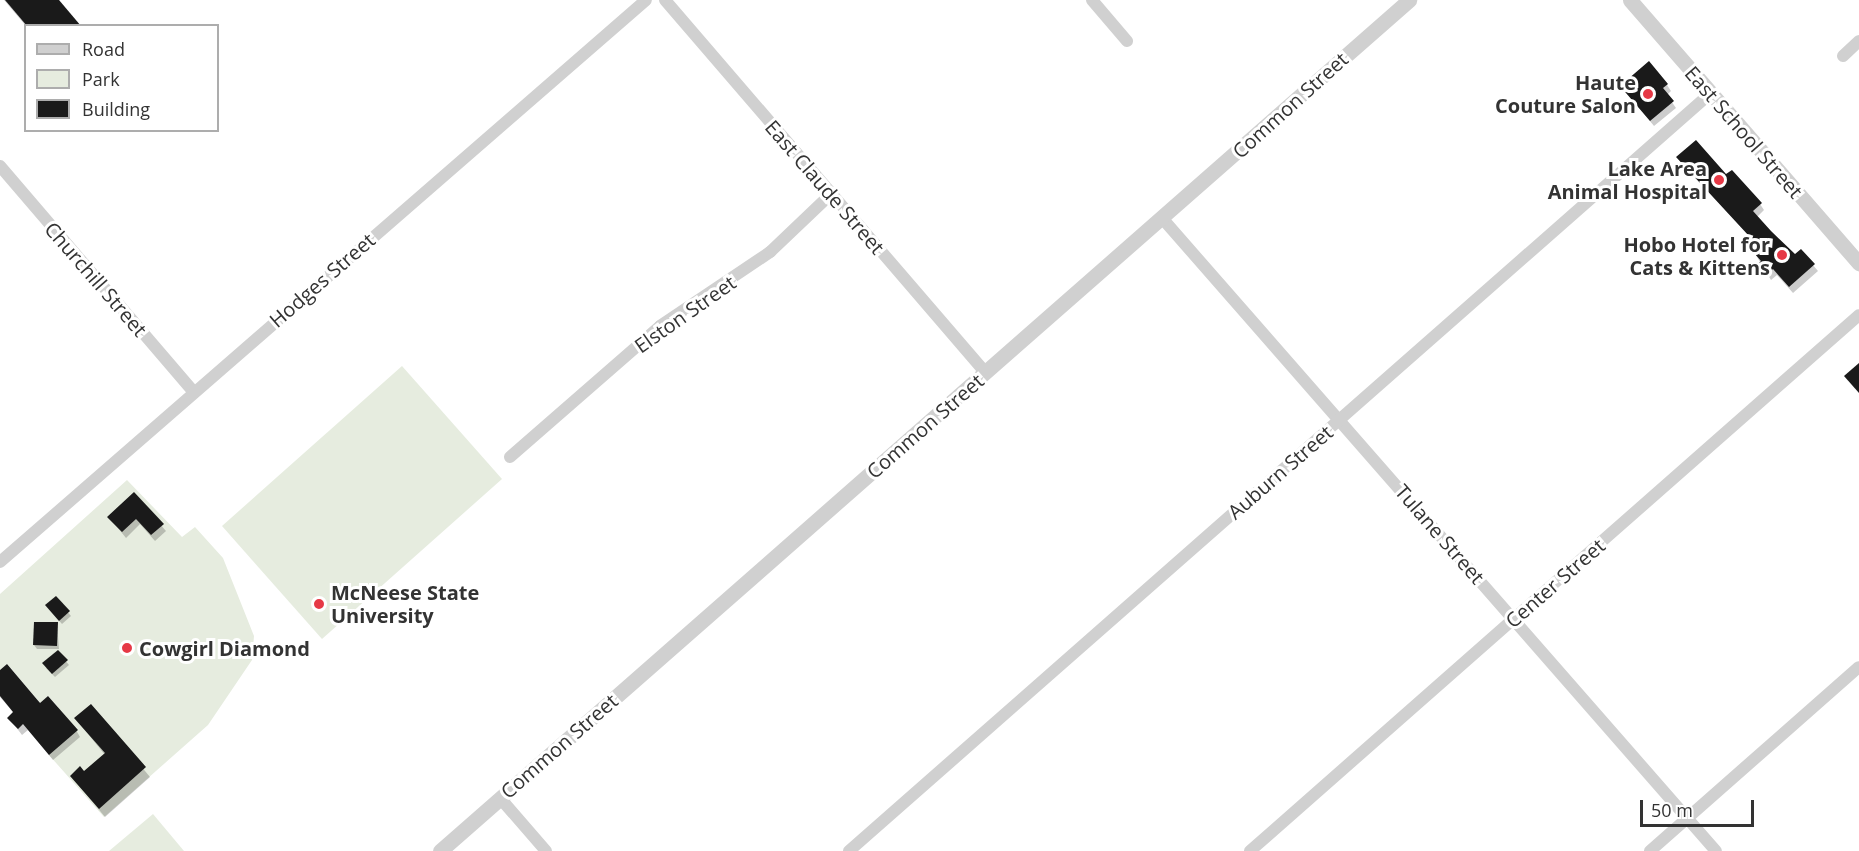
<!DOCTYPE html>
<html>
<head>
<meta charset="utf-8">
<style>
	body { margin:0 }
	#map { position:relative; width:1859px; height:851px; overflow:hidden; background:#fff; font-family:"Open Sans",sans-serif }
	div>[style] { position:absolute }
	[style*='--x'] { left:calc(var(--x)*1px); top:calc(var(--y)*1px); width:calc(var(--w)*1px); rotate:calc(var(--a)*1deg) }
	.green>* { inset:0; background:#e6ecdf }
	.shadow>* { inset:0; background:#0003 }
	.building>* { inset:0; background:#1a1a1a }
	.minor>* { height:12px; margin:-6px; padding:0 6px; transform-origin:6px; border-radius:6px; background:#d0d0d0 }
	.tertiary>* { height:15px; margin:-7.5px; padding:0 7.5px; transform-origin:7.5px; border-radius:7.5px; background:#d0d0d0 }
	.dots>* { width:16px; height:16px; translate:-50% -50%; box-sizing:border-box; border:3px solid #fff; border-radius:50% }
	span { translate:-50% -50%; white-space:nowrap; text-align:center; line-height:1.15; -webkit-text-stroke:6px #fff; paint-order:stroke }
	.poi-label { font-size:20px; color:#333; font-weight:700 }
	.right { translate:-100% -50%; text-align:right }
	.left { translate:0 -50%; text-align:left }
	.street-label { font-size:20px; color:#333 }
	.legend { position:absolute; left:24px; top:24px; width:195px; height:108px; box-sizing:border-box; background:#fff; border:2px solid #adadad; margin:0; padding:8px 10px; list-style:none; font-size:18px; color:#333 }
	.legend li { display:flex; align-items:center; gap:12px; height:30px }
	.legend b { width:30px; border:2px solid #adadad }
	.scale { position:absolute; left:1640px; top:800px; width:114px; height:27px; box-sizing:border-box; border:3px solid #333; border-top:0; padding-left:8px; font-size:18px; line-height:21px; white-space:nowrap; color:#333; -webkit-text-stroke:4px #fff; paint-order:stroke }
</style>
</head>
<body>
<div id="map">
	<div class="green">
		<div style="clip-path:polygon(402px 366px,502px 479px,322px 639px,222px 526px)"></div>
		<div style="clip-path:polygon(127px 480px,182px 537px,195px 527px,223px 558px,254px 636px,252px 660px,208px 725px,104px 817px,49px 755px,58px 707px,48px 696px,40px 703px,7px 664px,0 670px,0 594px)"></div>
		<div style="clip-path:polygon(153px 814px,184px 851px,109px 851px)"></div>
	</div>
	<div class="shadow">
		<div style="clip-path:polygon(4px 0,57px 0,79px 26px,26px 26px)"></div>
		<div style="clip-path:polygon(1667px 85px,1671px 91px,1667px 95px,1676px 108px,1654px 126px,1626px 92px)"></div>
		<div style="clip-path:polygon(1678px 158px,1726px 176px,1760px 204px,1764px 210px,1757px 217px,1795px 256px,1801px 251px,1818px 271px,1793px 293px,1777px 275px,1771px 280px,1751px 247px,1751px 238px)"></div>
		<div style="clip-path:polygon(134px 494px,166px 531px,155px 541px,140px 524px,126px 538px,109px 517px)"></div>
		<div style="clip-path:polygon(56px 598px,71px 616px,62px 624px,49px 609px)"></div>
		<div style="clip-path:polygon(57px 624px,59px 649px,37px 649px,34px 645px)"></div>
		<div style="clip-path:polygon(58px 652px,69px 665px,55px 677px,46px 668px)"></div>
		<div style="clip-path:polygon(0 672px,76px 730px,80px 737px,53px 760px,28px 730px,22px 735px,9px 718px,14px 713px,0 697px)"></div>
		<div style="clip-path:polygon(91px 706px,150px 777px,105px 817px,71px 776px,84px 773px,105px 755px,76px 719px)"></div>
	</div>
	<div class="building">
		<div style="clip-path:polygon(5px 0,59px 0,81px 26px,27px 26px)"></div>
		<div style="clip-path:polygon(1649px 61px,1668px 84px,1663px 88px,1674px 101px,1650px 121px,1620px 86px)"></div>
		<div style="clip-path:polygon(1696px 140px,1726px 174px,1732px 170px,1762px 203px,1753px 211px,1771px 231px,1795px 254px,1801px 249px,1815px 264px,1789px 287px,1773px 269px,1766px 275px,1757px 265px,1761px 261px,1749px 247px,1749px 236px,1676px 157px)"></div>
		<div style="clip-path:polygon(1859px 363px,1859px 393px,1844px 376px)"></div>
		<div style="clip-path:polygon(134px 492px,164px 524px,151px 535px,136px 519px,122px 532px,107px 517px)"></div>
		<div style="clip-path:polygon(56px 596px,70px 611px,59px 621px,45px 605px)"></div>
		<div style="clip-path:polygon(34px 622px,58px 622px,57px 646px,33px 645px)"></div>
		<div style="clip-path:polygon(58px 650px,68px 660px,52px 674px,42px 663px)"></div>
		<div style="clip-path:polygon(7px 664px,40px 703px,48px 696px,78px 730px,49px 755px,23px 724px,18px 729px,7px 718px,13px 712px,0 696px,0 670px)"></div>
		<div style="clip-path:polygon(91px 704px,146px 767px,99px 809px,70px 776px,80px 766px,84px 771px,105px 753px,74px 718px)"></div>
	</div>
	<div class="minor">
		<div style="--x:665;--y:0;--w:492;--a:49.3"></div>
		<div style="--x:1092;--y:0;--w:54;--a:49.5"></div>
		<div style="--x:1843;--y:56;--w:22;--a:-43"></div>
		<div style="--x:0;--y:166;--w:296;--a:49.4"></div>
		<div style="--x:1162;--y:218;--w:841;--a:48.81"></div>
		<div style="--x:510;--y:457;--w:199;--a:-41.1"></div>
		<div style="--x:660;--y:326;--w:133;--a:-33.9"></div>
		<div style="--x:770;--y:252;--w:84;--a:-43.6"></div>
		<div style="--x:0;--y:562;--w:856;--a:-41.02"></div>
		<div style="--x:500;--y:798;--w:70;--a:49"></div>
		<div style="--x:849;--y:851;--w:1148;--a:-41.33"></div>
		<div style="--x:1250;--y:851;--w:811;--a:-41.35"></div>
		<div style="--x:1650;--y:851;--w:278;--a:-41.4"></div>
	</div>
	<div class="tertiary">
		<div style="--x:1630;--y:0;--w:349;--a:49"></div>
		<div style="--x:440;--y:851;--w:1290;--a:-41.29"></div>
	</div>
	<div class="dots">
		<div style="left:1648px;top:94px;background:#e63946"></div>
		<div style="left:1719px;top:180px;background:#e63946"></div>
		<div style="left:1782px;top:255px;background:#e63946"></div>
		<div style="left:319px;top:604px;background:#e63946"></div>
		<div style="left:127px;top:648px;background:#e63946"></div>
	</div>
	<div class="poi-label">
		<span class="right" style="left:1636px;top:94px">Haute<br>Couture Salon</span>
		<span class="right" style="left:1707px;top:180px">Lake Area<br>Animal Hospital</span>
		<span class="right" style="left:1770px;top:256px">Hobo Hotel for<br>Cats &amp; Kittens</span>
		<span class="left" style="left:331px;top:604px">McNeese State<br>University</span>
		<span class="left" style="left:139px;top:648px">Cowgirl Diamond</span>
	</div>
	<div class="street-label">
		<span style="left:1290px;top:105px;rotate:-42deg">Common Street</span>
		<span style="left:1744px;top:132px;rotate:49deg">East School Street</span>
		<span style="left:825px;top:187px;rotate:49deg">East Claude Street</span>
		<span style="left:96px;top:279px;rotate:49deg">Churchill Street</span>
		<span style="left:322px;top:280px;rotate:-41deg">Hodges Street</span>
		<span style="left:685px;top:314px;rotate:-35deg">Elston Street</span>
		<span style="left:925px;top:426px;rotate:-41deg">Common Street</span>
		<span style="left:1280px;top:472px;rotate:-41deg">Auburn Street</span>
		<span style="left:1440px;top:534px;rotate:49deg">Tulane Street</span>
		<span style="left:1555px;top:583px;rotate:-41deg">Center Street</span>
		<span style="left:559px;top:746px;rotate:-41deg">Common Street</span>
	</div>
	<ul class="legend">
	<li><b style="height:8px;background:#d0d0d0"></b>Road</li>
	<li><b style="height:16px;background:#e6ecdf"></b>Park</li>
	<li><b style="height:16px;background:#1a1a1a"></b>Building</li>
	</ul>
	<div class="scale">50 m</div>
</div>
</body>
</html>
